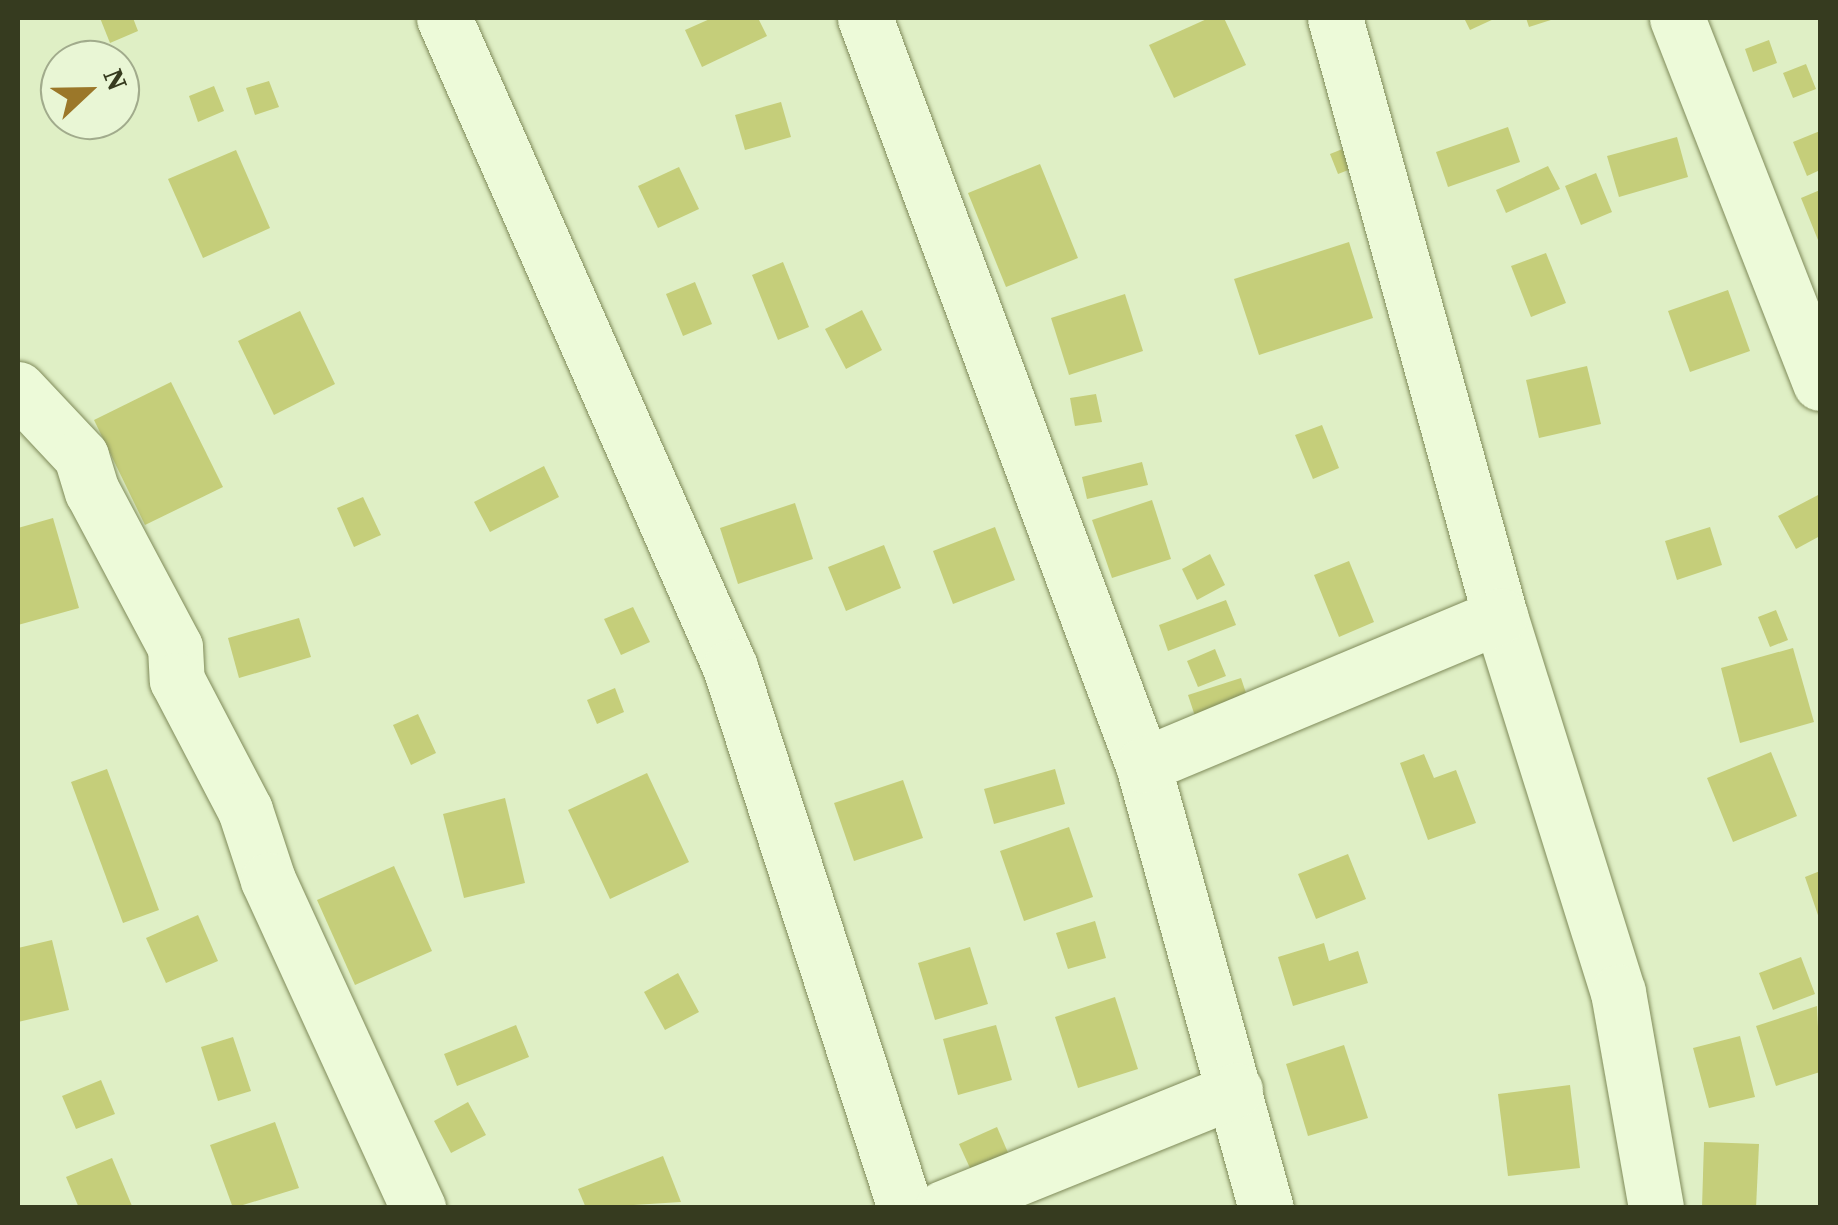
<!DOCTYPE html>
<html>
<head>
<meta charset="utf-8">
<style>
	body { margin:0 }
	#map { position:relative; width:1838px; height:1225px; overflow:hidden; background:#dfefc5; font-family:"Source Serif 4",serif }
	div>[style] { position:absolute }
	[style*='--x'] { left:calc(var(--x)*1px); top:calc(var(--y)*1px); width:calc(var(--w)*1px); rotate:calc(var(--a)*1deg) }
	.building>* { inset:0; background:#c5ce7a }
	.roads { filter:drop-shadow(0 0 2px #808b5a) drop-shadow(0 0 2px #808b5a) }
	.minor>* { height:55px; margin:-27.5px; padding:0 27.5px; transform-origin:27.5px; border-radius:27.5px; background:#edfad9 }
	span { translate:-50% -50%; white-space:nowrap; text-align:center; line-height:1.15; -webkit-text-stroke:8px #e9f6d5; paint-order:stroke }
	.frame { position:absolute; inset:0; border:20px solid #363b1f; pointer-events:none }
	.north { position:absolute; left:40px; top:40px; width:100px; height:100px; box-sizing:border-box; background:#e9f6d5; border:2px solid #a1ab8c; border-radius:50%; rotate:68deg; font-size:28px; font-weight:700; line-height:40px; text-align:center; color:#363b1f }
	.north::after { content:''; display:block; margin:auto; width:35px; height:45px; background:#9b7729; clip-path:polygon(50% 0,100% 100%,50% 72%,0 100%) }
</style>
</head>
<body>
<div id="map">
	<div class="building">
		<div style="clip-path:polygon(100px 18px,133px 18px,138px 31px,110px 43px)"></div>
		<div style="clip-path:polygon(712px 18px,758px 18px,767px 36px,702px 67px,685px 30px)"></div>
		<div style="clip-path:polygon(1209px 18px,1224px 18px,1246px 65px,1174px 98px,1149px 45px)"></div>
		<div style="clip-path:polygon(1464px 18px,1496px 18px,1470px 30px)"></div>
		<div style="clip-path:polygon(1526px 18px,1557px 18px,1529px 27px)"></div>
		<div style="clip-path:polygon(1769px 40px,1777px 63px,1753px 72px,1745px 49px)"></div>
		<div style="clip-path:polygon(1806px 64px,1816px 89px,1793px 98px,1783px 73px)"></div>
		<div style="clip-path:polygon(269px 81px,279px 107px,255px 115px,246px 88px)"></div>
		<div style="clip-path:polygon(214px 86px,224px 111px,198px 122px,189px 96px)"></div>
		<div style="clip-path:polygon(781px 102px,791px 137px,745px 150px,735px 115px)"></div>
		<div style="clip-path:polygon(1508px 127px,1520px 162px,1448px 187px,1436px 152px)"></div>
		<div style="clip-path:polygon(1820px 131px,1820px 170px,1807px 176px,1793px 142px)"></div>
		<div style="clip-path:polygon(1677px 137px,1688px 177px,1619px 197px,1607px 156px)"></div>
		<div style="clip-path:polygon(1355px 144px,1364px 164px,1338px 174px,1330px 154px)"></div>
		<div style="clip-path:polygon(236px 150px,270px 228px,203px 258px,168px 179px)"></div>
		<div style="clip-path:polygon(1040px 164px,1078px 258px,1006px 287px,968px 193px)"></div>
		<div style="clip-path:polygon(1548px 166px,1560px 189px,1506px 213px,1496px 190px)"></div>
		<div style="clip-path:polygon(679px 167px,699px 209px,658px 228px,638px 186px)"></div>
		<div style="clip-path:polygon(1596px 173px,1612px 212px,1581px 225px,1565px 186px)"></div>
		<div style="clip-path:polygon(1820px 190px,1820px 245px,1801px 198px)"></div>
		<div style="clip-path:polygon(1349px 242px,1373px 318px,1259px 355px,1234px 279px)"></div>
		<div style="clip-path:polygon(1546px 253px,1566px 303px,1531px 317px,1511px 266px)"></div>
		<div style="clip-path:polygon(783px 262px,809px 327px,778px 340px,752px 275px)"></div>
		<div style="clip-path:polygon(695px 282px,712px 324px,683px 336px,666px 294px)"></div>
		<div style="clip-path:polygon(1728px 290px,1750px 351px,1690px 372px,1668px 311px)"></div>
		<div style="clip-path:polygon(1125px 294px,1143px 351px,1069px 375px,1051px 318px)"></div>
		<div style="clip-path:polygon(862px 310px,882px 350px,846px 369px,825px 329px)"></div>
		<div style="clip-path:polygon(300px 311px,335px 384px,274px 415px,238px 341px)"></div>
		<div style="clip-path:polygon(1587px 366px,1601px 424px,1539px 438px,1526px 380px)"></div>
		<div style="clip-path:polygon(171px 382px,223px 487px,145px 525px,94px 420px)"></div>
		<div style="clip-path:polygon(1096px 394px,1102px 422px,1075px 426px,1070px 398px)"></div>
		<div style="clip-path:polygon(1322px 425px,1339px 468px,1313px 479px,1295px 435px)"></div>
		<div style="clip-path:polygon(1142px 462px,1148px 485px,1087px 499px,1082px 477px)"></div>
		<div style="clip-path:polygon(544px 466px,559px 497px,490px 532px,474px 502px)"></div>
		<div style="clip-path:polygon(1820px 494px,1820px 536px,1796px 549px,1778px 516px)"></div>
		<div style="clip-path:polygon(363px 497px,381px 535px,354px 547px,337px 508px)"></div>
		<div style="clip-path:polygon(1152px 500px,1171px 559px,1112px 578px,1092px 520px)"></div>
		<div style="clip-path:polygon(795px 503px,813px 559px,738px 584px,720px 528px)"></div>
		<div style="clip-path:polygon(53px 518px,79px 608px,18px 625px,18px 528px)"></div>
		<div style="clip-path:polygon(995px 527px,1015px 580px,953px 604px,933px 551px)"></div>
		<div style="clip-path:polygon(1710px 527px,1722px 565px,1677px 580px,1665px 541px)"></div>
		<div style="clip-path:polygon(884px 545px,901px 588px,846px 611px,828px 567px)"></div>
		<div style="clip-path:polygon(1210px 554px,1225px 585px,1197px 600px,1182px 569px)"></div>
		<div style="clip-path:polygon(1349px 561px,1374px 622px,1339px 637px,1314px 575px)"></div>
		<div style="clip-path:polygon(1226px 600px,1236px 625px,1168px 651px,1159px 625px)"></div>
		<div style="clip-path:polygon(633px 607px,650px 642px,621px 655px,604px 619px)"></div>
		<div style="clip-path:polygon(1776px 610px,1788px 640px,1770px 647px,1758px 617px)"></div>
		<div style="clip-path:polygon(299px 618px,311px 657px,239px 678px,228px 638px)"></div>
		<div style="clip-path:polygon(1793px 648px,1814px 722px,1740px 743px,1721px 668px)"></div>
		<div style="clip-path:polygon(1215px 649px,1226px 676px,1198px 687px,1187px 661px)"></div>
		<div style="clip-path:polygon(1241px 678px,1251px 708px,1198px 725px,1188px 695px)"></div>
		<div style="clip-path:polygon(615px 688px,624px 712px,597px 724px,587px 700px)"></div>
		<div style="clip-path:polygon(418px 714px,436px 753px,411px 765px,393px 725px)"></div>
		<div style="clip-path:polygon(1771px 752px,1797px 816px,1733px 842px,1707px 778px)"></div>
		<div style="clip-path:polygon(1424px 754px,1434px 778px,1456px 770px,1476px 823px,1428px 840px,1400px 763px)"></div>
		<div style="clip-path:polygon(107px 769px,159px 910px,123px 923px,71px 782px)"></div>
		<div style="clip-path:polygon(1055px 769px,1065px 804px,994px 824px,984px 789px)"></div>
		<div style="clip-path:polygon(647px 773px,689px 862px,610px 899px,568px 810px)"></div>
		<div style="clip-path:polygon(903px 780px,923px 838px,854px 861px,834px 803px)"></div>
		<div style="clip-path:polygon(505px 798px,525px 883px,464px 898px,443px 814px)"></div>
		<div style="clip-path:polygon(1069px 827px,1093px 897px,1024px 921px,1000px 851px)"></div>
		<div style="clip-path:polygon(1348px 854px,1366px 899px,1316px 919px,1298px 874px)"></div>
		<div style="clip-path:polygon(394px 866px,432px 951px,355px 985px,317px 900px)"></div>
		<div style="clip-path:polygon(1820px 871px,1820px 921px,1805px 877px)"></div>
		<div style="clip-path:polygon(198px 915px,218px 961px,166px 983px,146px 938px)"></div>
		<div style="clip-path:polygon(1095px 921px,1106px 958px,1068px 969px,1056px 933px)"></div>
		<div style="clip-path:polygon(52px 940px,69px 1010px,18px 1022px,18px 948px)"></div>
		<div style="clip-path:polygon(1324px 943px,1329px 961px,1358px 951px,1368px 983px,1293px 1006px,1278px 957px)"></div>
		<div style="clip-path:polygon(970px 947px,988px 1004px,935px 1020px,918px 963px)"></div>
		<div style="clip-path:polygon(1801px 957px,1815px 994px,1773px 1010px,1759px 973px)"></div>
		<div style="clip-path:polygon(678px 973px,699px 1012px,665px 1030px,644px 992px)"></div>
		<div style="clip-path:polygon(1115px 997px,1138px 1069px,1078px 1088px,1055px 1017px)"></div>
		<div style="clip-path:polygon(1817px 1006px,1820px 1072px,1776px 1086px,1756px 1026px)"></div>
		<div style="clip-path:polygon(516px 1025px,529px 1057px,457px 1086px,444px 1054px)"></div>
		<div style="clip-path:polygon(996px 1025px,1012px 1080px,958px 1095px,943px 1039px)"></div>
		<div style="clip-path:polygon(1740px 1036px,1755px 1097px,1709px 1108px,1693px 1048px)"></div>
		<div style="clip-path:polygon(233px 1037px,251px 1091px,218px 1101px,201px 1047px)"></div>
		<div style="clip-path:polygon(1344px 1045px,1368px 1118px,1308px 1136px,1286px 1064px)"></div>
		<div style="clip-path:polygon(101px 1080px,115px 1114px,76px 1129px,62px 1096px)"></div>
		<div style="clip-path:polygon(1570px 1085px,1580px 1168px,1508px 1176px,1498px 1094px)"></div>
		<div style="clip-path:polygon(468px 1102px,486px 1135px,451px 1153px,434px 1121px)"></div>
		<div style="clip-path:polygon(275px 1122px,299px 1188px,233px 1208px,210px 1145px)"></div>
		<div style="clip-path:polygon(997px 1127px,1012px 1162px,975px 1179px,959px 1144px)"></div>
		<div style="clip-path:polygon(1704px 1142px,1759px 1144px,1756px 1208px,1702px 1208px)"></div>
		<div style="clip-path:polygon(663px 1156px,681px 1202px,586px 1208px,578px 1189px)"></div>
		<div style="clip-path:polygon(112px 1158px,132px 1206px,79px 1208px,66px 1177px)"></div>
	</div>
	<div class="roads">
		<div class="minor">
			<div style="--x:444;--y:18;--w:709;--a:66.22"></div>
			<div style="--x:730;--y:667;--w:569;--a:72.07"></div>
			<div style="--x:865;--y:18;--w:797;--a:69.59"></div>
			<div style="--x:1143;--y:765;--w:460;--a:74.5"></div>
			<div style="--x:1335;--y:18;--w:620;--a:74.57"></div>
			<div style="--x:1500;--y:616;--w:394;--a:72.6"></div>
			<div style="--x:1618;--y:992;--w:219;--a:80"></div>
			<div style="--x:1677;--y:18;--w:392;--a:68.6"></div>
			<div style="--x:18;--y:389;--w:92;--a:46.8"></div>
			<div style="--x:81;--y:456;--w:37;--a:73"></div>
			<div style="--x:92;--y:491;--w:177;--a:62"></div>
			<div style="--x:175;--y:647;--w:33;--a:87"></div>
			<div style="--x:177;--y:680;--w:147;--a:62.4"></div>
			<div style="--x:245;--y:810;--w:74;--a:71.8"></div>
			<div style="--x:268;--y:880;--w:361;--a:65.4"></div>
			<div style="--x:1143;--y:765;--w:387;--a:-22.7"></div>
			<div style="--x:943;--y:1208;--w:315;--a:-22"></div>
		</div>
	</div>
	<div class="frame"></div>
	<div class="north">N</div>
</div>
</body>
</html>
